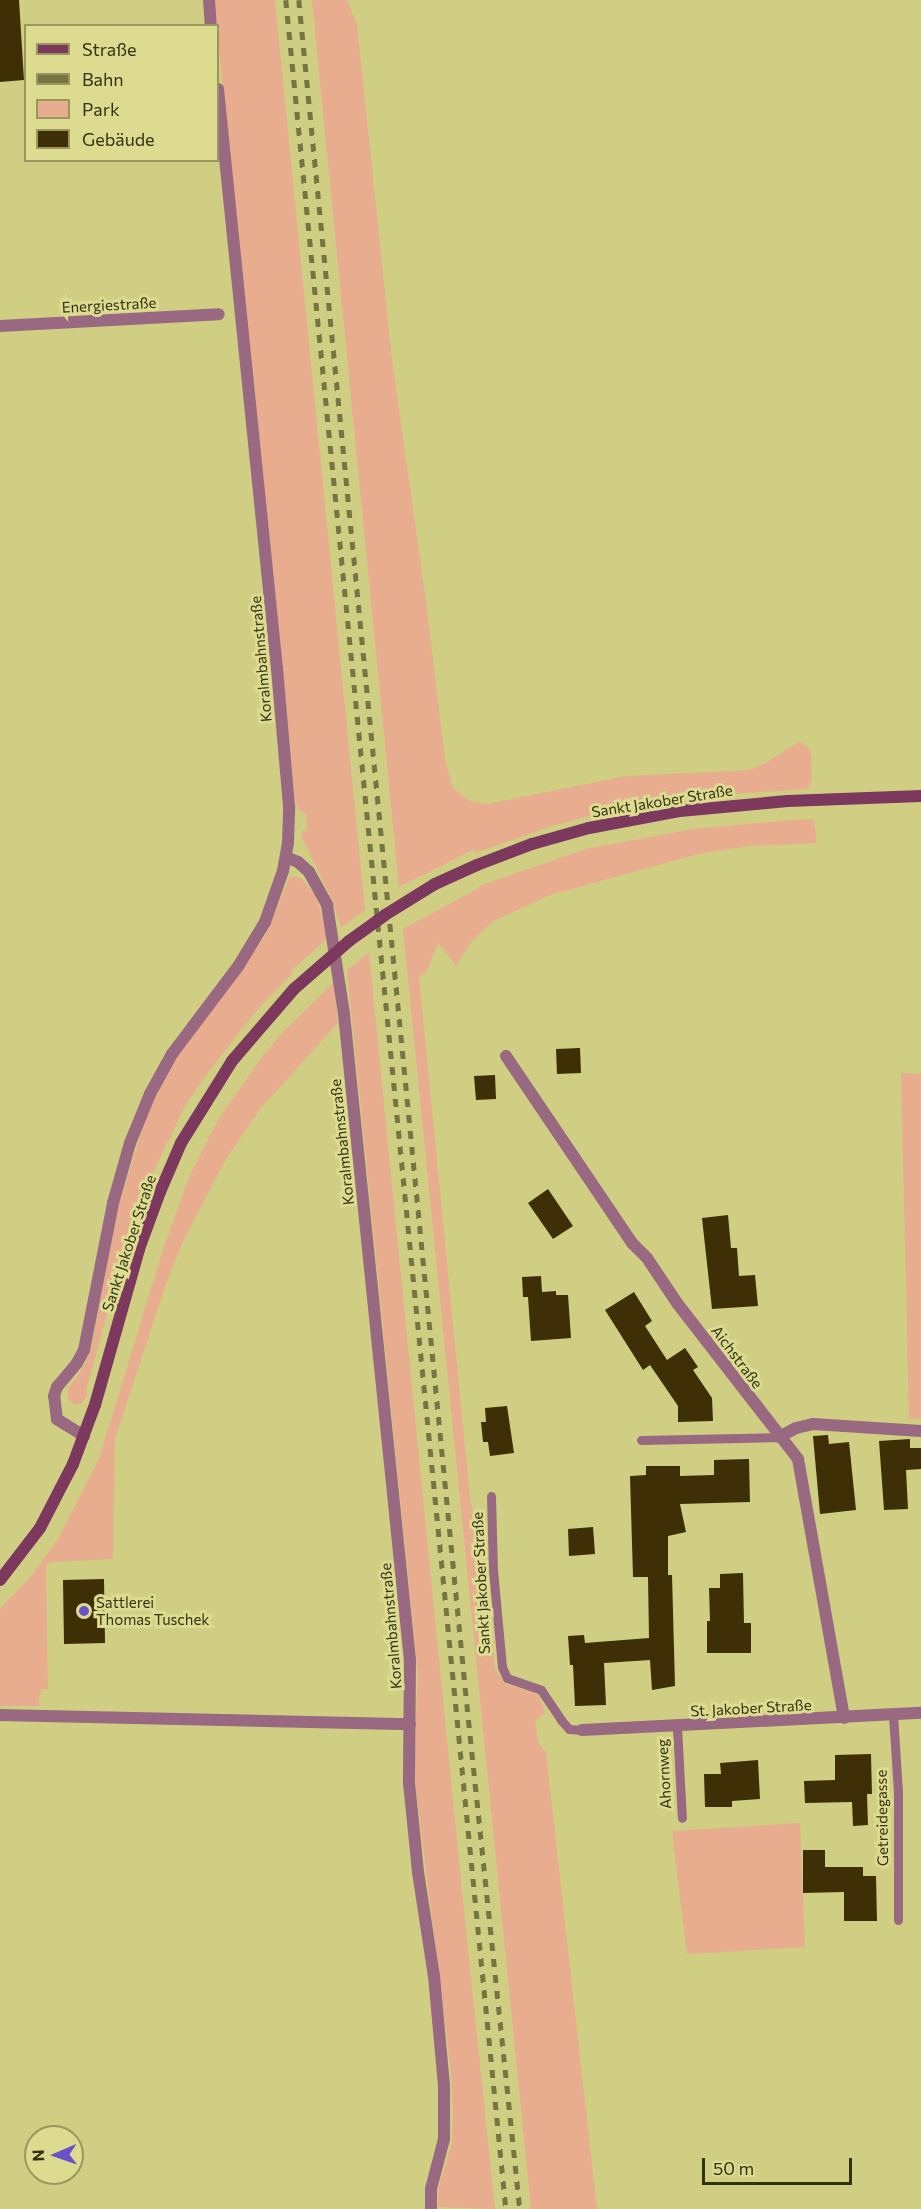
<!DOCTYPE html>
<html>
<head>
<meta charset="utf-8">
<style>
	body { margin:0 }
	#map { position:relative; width:921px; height:2209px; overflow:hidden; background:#cfce83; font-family:Commissioner,sans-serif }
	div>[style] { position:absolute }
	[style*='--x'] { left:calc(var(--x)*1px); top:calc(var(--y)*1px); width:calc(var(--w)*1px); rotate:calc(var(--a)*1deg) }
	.green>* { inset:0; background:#e8ac8e }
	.building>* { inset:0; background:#3e2f07 }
	.service>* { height:9px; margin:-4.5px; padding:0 4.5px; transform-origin:4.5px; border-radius:4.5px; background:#996881 }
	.minor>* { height:12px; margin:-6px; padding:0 6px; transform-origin:6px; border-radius:6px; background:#996881 }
	.secondary>* { height:12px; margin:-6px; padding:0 6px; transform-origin:6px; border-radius:6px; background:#7d385e }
	.rail>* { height:4.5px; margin-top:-2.25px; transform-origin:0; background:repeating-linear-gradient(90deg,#767643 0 8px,transparent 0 16px) }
	.secondary-bridge>* { height:12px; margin:-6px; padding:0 6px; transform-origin:6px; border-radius:6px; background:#7d385e }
	.dots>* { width:16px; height:16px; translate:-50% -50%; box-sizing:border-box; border:3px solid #dcdb90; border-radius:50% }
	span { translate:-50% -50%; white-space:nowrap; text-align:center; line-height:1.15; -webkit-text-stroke:6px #dcdb90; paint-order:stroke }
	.street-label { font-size:15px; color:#333313 }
	.poi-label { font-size:15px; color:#333313 }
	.left { translate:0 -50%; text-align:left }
	.legend { position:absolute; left:24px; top:24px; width:195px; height:138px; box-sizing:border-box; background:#dcdb90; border:2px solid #98985e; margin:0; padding:8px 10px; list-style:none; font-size:18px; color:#333313 }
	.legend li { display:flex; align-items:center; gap:12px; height:30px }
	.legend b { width:30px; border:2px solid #98985e }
	.north { position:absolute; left:24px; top:2125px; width:60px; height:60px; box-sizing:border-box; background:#dcdb90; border:2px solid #98985e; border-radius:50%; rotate:268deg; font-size:16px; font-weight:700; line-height:24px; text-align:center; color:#333313 }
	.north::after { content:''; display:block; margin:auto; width:21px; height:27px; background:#6951ca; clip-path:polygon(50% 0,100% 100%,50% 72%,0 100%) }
	.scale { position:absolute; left:702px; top:2158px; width:150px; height:27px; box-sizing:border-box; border:3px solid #333313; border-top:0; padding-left:8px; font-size:18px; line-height:21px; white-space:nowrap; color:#333313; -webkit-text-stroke:4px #dcdb90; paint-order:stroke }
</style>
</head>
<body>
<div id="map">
	<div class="green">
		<div style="clip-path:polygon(214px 0,275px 0,365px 910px,341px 928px,332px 900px,301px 835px,303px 831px,307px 830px,306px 814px,299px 810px,294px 796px)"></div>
		<div style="clip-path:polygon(312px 0,347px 0,357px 24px,392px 359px,427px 609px,445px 760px,453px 788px,470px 801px,487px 804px,626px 776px,733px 771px,752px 769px,765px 763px,799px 742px,808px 747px,811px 754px,812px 779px,808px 789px,704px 796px,610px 811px,552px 826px,475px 853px,475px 849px,399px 887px)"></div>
		<div style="clip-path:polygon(804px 819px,814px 820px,817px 843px,749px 846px,698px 854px,550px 895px,493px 921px,472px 941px,456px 965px,438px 943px,426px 973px,419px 976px,470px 1498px,486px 1573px,495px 1668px,504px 1683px,534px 1693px,540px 1698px,545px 1713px,535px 1721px,538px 1742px,546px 1752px,597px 2209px,531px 2209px,403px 929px,479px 888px,479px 886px,586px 849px,693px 829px)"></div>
		<div style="clip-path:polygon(290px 876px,301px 878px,316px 896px,328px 938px,292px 970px,292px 974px,256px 1011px,206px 1075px,184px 1108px,152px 1175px,136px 1218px,112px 1296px,86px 1390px,87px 1395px,82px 1403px,75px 1405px,68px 1399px,68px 1389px,84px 1366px,92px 1344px,116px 1215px,147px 1113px,175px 1058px,265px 936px)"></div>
		<div style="clip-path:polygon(369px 953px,463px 1901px,495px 2209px,438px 2207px,438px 2190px,452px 2143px,453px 2114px,451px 2072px,416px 1790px,414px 1756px,418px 1675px,347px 970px)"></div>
		<div style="clip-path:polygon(334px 982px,338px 1023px,261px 1108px,226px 1159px,183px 1241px,165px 1287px,115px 1439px,113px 1559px,50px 1562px,46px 1566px,48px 1689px,42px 1689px,38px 1701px,41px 1706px,0 1706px,0 1609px,32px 1575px,58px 1539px,99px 1459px,164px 1246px,190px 1175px,218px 1120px,261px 1058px,283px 1032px)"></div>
		<div style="clip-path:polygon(901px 1073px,921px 1074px,921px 1419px,909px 1419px)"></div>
		<div style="clip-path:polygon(800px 1823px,805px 1947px,687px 1954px,672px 1831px)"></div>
	</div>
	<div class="building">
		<div style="clip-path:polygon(0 0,19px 0,24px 80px,0 82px)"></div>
		<div style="clip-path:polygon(580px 1048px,581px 1073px,557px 1074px,556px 1049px)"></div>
		<div style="clip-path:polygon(495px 1075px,496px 1099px,476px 1100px,474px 1076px)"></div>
		<div style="clip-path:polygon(548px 1189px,573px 1226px,553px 1239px,528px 1203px)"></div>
		<div style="clip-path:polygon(728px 1215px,731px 1248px,737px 1248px,739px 1276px,755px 1275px,758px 1306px,712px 1309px,702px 1218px)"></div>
		<div style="clip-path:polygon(541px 1276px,542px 1292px,556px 1291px,556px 1295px,568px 1295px,571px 1338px,531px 1341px,528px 1297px,523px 1297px,522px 1277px)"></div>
		<div style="clip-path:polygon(634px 1292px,652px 1321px,645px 1326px,667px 1360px,685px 1348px,698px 1367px,693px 1370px,712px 1398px,713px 1421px,678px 1422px,678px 1406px,650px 1365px,643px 1370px,605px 1310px)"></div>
		<div style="clip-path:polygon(507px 1406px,514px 1453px,490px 1456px,488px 1442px,483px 1442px,481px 1422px,486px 1422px,485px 1408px)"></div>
		<div style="clip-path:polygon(828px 1435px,829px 1444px,849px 1442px,856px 1510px,820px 1514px,813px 1436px)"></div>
		<div style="clip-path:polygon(910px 1439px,910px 1448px,921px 1448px,921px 1469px,906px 1470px,908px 1509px,884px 1510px,879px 1441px)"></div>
		<div style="clip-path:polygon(749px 1459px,750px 1502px,680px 1504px,686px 1532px,668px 1536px,668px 1575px,672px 1575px,675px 1686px,652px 1690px,650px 1660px,604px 1663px,606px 1705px,575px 1706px,573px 1665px,570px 1665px,568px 1636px,584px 1635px,585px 1643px,649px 1638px,648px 1577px,633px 1577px,630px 1476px,646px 1475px,646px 1466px,680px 1466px,680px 1476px,714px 1475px,714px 1460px)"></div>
		<div style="clip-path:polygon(593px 1527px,595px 1554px,569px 1556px,568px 1529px)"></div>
		<div style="clip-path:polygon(743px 1573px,744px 1623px,751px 1623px,751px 1653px,707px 1653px,707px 1621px,710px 1621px,709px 1588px,720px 1588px,720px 1574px)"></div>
		<div style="clip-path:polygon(104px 1579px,105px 1643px,64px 1644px,63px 1580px)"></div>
		<div style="clip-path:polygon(871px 1754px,872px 1794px,867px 1794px,868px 1825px,853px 1826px,852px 1802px,805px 1803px,804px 1781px,835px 1780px,835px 1755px)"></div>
		<div style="clip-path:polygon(758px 1760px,760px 1799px,732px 1801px,732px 1807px,705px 1807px,704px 1774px,721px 1774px,720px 1763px)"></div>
		<div style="clip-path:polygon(803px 1850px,825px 1850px,825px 1867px,863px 1867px,863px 1876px,876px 1876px,877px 1921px,844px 1921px,844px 1892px,803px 1893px)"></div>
	</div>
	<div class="service">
		<div style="--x:641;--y:1440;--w:138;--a:-1.2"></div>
		<div style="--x:491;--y:1496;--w:74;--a:88.5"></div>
		<div style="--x:493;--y:1570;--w:97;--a:84.7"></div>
		<div style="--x:502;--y:1667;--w:12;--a:66"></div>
		<div style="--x:507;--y:1678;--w:36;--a:19"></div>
		<div style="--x:541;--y:1690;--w:36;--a:56"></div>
		<div style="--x:561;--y:1720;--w:12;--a:48"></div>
		<div style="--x:569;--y:1729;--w:13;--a:4"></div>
		<div style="--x:893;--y:1715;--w:78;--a:86.3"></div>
		<div style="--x:898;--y:1793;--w:127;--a:90"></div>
		<div style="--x:677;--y:1727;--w:91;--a:86.9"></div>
	</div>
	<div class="minor">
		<div style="--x:209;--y:0;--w:26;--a:86"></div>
		<div style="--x:0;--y:326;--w:219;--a:-3.1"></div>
		<div style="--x:286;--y:857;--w:13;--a:23"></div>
		<div style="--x:298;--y:862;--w:15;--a:42"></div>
		<div style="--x:309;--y:872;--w:38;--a:61"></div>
		<div style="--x:327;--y:905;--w:110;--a:81.1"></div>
		<div style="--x:344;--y:1014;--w:649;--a:84.17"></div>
		<div style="--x:410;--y:1660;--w:123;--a:90.5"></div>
		<div style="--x:409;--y:1783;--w:89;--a:84.2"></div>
		<div style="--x:418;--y:1872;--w:105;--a:81.3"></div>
		<div style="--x:434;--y:1976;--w:110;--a:84.8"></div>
		<div style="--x:444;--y:2086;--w:53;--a:90"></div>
		<div style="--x:444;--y:2139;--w:52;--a:104.6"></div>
		<div style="--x:431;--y:2189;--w:20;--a:90"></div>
		<div style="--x:506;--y:1056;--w:225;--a:56"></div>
		<div style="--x:632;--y:1243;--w:21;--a:45"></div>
		<div style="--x:647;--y:1258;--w:54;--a:56.3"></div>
		<div style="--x:677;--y:1303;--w:197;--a:52.2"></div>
		<div style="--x:798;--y:1459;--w:263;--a:79.9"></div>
		<div style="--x:84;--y:1436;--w:32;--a:-148"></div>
		<div style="--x:57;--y:1419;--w:23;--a:-97"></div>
		<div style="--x:54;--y:1396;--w:9;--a:-72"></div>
		<div style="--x:57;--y:1387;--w:31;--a:-50"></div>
		<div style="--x:77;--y:1363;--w:15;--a:-62"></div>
		<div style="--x:84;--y:1350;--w:150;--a:-78.8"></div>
		<div style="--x:113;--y:1203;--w:62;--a:-74.2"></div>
		<div style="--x:130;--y:1143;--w:53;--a:-67.8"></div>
		<div style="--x:150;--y:1094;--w:46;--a:-61.2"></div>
		<div style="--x:172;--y:1054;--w:111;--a:-53"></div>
		<div style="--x:239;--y:965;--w:50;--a:-58.8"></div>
		<div style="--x:265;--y:922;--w:54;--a:-70.6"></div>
		<div style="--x:283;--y:871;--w:29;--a:-80"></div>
		<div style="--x:288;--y:842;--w:36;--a:-88"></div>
		<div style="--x:289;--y:806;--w:138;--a:-95"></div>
		<div style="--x:277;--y:669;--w:583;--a:-95.81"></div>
		<div style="--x:779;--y:1437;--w:19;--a:-28"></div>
		<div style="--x:796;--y:1428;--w:17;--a:-13"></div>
		<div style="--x:813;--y:1424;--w:108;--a:3.7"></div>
		<div style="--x:0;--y:1715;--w:410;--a:1.3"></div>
		<div style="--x:582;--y:1730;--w:339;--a:-2.9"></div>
	</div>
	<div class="secondary">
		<div style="--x:477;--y:865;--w:59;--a:-20.9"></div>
		<div style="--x:532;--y:844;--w:59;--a:-15.7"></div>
		<div style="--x:589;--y:828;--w:93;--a:-10.6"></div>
		<div style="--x:680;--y:811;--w:108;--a:-5.3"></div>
		<div style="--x:788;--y:801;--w:133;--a:-2.2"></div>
		<div style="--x:0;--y:1580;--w:66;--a:-52.4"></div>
		<div style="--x:40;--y:1528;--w:72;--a:-62.7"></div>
		<div style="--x:73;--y:1464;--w:63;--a:-69.6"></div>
		<div style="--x:95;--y:1405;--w:162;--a:-74.2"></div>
		<div style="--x:139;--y:1249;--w:61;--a:-69.8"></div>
		<div style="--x:160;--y:1192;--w:53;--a:-66.8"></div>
		<div style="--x:181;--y:1143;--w:97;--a:-58.1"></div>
		<div style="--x:232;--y:1061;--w:95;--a:-49.3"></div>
	</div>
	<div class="rail">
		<div style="--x:286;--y:0;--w:2220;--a:84.31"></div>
		<div style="--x:299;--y:0;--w:1712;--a:84.37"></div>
		<div style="--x:467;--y:1704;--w:508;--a:84.01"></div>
	</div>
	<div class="secondary-bridge">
		<div style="--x:294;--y:989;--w:73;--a:-41.1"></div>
		<div style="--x:349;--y:941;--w:44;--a:-35.8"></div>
		<div style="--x:385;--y:915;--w:59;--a:-31.8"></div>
		<div style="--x:435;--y:884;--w:46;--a:-24.3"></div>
	</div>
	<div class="dots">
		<div style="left:84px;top:1611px;background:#6951ca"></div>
	</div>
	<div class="street-label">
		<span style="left:109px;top:305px;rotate:-3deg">Energiestraße</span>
		<span style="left:261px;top:659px;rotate:-95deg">Koralmbahnstraße</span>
		<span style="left:662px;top:801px;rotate:-9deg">Sankt Jakober Straße</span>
		<span style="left:342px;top:1142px;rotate:-96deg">Koralmbahnstraße</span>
		<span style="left:129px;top:1243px;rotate:-72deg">Sankt Jakober Straße</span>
		<span style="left:737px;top:1357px;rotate:53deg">Aichstraße</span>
		<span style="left:481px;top:1583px;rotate:-93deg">Sankt Jakober Straße</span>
		<span style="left:391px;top:1626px;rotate:-95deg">Koralmbahnstraße</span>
		<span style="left:751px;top:1708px;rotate:-3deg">St. Jakober Straße</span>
		<span style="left:664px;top:1774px;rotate:-93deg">Ahornweg</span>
		<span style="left:882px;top:1818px;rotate:-91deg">Getreidegasse</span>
	</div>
	<div class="poi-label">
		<span class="left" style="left:96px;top:1611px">Sattlerei<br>Thomas Tuschek</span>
	</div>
	<ul class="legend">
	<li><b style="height:8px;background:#7d385e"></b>Straße</li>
	<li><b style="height:8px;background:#767643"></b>Bahn</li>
	<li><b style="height:16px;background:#e8ac8e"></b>Park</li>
	<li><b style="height:16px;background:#3e2f07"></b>Gebäude</li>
	</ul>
	<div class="north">N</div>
	<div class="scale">50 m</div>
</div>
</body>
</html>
